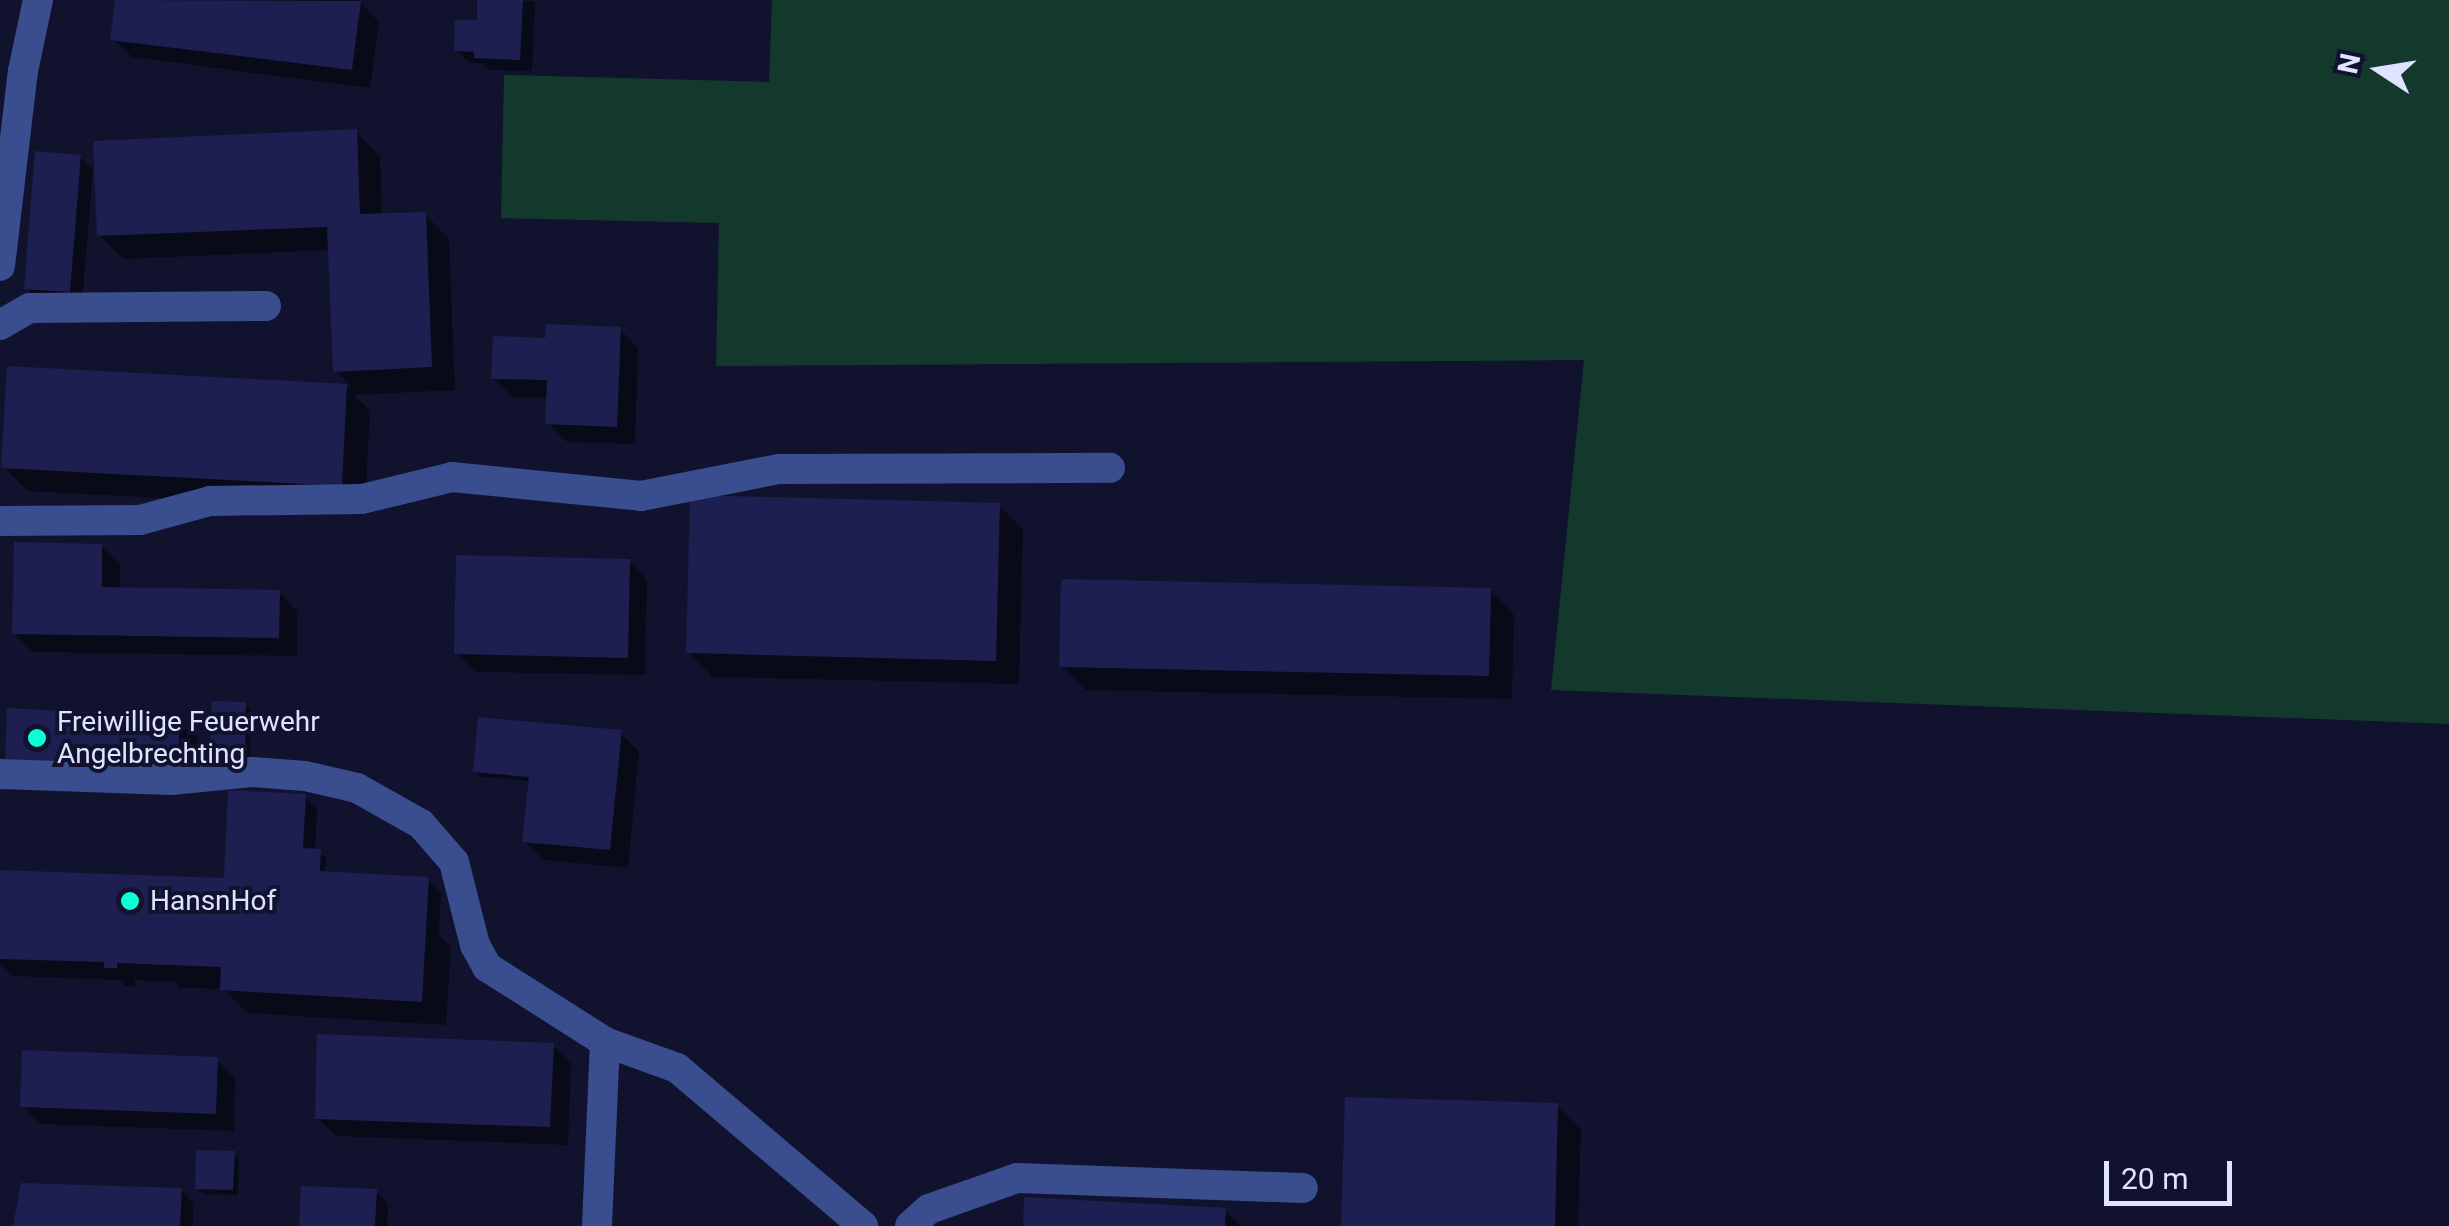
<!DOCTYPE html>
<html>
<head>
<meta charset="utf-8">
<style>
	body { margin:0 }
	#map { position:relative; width:2449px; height:1226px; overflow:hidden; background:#11132e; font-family:Roboto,sans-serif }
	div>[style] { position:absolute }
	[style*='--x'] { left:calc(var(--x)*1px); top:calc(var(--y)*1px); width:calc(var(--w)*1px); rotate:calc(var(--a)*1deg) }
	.green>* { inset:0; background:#13392d }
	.shadow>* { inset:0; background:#0007 }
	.building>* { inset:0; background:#1c1f50 }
	.minor>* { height:30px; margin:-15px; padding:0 15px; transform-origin:15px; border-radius:15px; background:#394d8f }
	.dots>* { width:28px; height:28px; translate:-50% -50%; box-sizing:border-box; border:5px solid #11132e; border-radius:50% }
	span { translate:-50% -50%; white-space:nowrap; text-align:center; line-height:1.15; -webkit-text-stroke:8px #11132e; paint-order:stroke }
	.poi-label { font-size:28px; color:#dee3ff }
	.left { translate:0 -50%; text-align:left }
	.north { position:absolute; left:2329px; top:20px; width:100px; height:100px; -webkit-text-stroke:8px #11132e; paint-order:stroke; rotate:282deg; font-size:28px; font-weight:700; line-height:40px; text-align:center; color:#dee3ff }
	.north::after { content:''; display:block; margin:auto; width:35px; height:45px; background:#dee3ff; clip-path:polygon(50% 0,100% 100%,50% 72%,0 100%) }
	.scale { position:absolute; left:2104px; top:1161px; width:128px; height:45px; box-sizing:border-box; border:5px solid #dee3ff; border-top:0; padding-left:12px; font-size:30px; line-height:35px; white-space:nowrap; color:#dee3ff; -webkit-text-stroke:8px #11132e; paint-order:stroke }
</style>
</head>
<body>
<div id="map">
	<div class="green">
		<div style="clip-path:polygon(772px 0,2449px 0,2449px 724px,1551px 690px,1584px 360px,716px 366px,719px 223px,501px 218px,504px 75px,769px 82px)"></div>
	</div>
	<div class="shadow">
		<div style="clip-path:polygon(118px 0,358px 0,379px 22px,370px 88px,132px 57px,113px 39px)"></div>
		<div style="clip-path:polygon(480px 0,535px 2px,532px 71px,489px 70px,482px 63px,469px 63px,457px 50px,479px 23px)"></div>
		<div style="clip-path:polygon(356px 132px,380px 156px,382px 216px,425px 214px,449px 239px,455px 390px,354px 395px,370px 411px,365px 509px,28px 491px,4px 467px,9px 369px,352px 387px,335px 370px,331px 250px,124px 259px,99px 235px)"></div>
		<div style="clip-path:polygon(80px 157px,93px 170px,82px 304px,39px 301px,26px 288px)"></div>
		<div style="clip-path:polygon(620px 329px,638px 348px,635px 444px,567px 442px,548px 423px,549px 398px,512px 397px,493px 378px,547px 341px)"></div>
		<div style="clip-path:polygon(999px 505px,1023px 529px,1019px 684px,713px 677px,689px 652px)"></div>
		<div style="clip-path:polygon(101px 546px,120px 565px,120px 590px,279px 592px,297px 611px,297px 656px,33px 652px,14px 633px)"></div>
		<div style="clip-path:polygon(629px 561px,647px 580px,645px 675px,475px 672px,457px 653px)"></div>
		<div style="clip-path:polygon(1490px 590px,1514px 615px,1512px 699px,1086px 690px,1062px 666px)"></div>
		<div style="clip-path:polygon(245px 704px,251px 710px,250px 762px,218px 761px,212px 755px)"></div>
		<div style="clip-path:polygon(179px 719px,198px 738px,195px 790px,7px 763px)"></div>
		<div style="clip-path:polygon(620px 733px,639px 752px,628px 868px,543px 860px,525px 841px,530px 781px,481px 777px,475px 771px)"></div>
		<div style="clip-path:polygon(304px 797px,317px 809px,315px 851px,326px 857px,325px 874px,428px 879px,441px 892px,439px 935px,451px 946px,446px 1025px,247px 1013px,223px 989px,180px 988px,175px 982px,135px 980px,135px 986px,125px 986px,119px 980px,13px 976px,0 963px,0 872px,226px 881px)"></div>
		<div style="clip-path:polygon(553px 1045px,571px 1064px,568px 1145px,336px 1136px,317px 1118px)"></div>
		<div style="clip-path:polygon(217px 1060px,235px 1078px,234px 1131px,41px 1124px,22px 1106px)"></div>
		<div style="clip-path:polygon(1557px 1106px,1581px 1130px,1578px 1226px,1344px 1226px)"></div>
		<div style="clip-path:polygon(234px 1154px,239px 1160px,238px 1195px,203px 1194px,197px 1188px)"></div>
		<div style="clip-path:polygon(181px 1190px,193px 1203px,193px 1226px,16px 1226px)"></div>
		<div style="clip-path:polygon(376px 1191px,388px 1204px,387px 1226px,302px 1226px)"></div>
		<div style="clip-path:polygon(1225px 1211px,1241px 1226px,1026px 1226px)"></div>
	</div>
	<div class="building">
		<div style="clip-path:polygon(115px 0,361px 1px,352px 70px,110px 40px)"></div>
		<div style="clip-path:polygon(477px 0,523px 0,520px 60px,474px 58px,474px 52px,454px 51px,455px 20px,477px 20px)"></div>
		<div style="clip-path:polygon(357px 129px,360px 214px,426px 212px,432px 367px,333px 372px,327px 227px,97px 236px,93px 141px)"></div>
		<div style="clip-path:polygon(35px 151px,81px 155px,70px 292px,24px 289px)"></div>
		<div style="clip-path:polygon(546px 324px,621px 327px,617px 427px,545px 424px,547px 380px,491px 379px,493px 336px,545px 338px)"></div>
		<div style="clip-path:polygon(7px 366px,347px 384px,342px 486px,1px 468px)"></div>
		<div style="clip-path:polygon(690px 495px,1000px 503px,996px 661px,686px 653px)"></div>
		<div style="clip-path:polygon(14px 542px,102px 544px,102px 587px,280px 590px,279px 638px,12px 634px)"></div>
		<div style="clip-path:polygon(456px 555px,630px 559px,628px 658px,454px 654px)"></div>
		<div style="clip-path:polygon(1061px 579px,1491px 588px,1489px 676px,1059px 667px)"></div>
		<div style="clip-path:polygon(212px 701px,246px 702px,245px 758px,209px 756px)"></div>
		<div style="clip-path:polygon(7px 708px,180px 717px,177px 772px,5px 764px)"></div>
		<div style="clip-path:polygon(478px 717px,622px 730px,610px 850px,522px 842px,529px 777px,473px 772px)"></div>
		<div style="clip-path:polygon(228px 790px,306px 794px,303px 848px,321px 849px,320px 871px,429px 877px,422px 1002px,220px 990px,221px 967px,117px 963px,117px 968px,104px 968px,104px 962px,0 959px,0 870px,224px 878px)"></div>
		<div style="clip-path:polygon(317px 1034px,554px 1043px,550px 1127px,315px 1119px)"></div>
		<div style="clip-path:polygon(22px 1050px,218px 1057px,216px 1114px,20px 1107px)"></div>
		<div style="clip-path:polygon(1345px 1097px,1558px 1103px,1555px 1226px,1341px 1226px)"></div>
		<div style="clip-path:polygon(196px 1150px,235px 1151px,233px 1190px,195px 1189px)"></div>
		<div style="clip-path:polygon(21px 1183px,182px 1188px,180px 1226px,13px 1226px)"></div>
		<div style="clip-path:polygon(301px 1186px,377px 1189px,375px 1226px,299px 1226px)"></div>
		<div style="clip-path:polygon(1024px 1197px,1226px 1208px,1225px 1226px,1023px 1226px)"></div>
	</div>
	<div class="minor">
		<div style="--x:0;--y:266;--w:196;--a:-83.3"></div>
		<div style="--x:23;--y:71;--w:73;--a:-78.1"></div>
		<div style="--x:0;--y:325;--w:34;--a:-30"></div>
		<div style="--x:30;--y:308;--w:236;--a:-0.5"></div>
		<div style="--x:0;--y:521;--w:140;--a:-0.4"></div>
		<div style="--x:140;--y:520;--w:73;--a:-15.2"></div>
		<div style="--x:210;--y:501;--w:152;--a:-0.8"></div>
		<div style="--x:362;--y:499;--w:93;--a:-13.7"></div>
		<div style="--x:452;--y:477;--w:190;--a:5.7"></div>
		<div style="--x:641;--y:496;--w:141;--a:-11.1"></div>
		<div style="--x:779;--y:469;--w:331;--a:-0.2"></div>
		<div style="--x:0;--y:774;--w:171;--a:2"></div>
		<div style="--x:171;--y:780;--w:81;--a:-5.6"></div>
		<div style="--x:252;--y:772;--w:53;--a:4.3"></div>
		<div style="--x:305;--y:776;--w:53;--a:13"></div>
		<div style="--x:357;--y:788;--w:73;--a:29.4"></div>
		<div style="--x:421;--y:824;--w:50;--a:49"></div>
		<div style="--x:454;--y:862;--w:86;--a:75.8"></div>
		<div style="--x:475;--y:945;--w:25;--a:61"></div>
		<div style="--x:487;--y:967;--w:140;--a:32.4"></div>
		<div style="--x:605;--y:1042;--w:184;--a:92.5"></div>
		<div style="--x:605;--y:1042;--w:77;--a:19.9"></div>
		<div style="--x:677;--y:1068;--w:244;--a:40.3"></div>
		<div style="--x:910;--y:1226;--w:25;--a:-42"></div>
		<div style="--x:929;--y:1209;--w:93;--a:-19.4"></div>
		<div style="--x:1017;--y:1178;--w:286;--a:2"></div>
	</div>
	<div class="dots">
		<div style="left:37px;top:738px;background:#0affd7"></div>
		<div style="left:130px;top:901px;background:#0affd7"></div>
	</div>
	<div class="poi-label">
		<span class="left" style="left:57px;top:738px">Freiwillige Feuerwehr<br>Angelbrechting</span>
		<span class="left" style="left:150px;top:901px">HansnHof</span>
	</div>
	<div class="north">N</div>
	<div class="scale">20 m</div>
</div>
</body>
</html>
